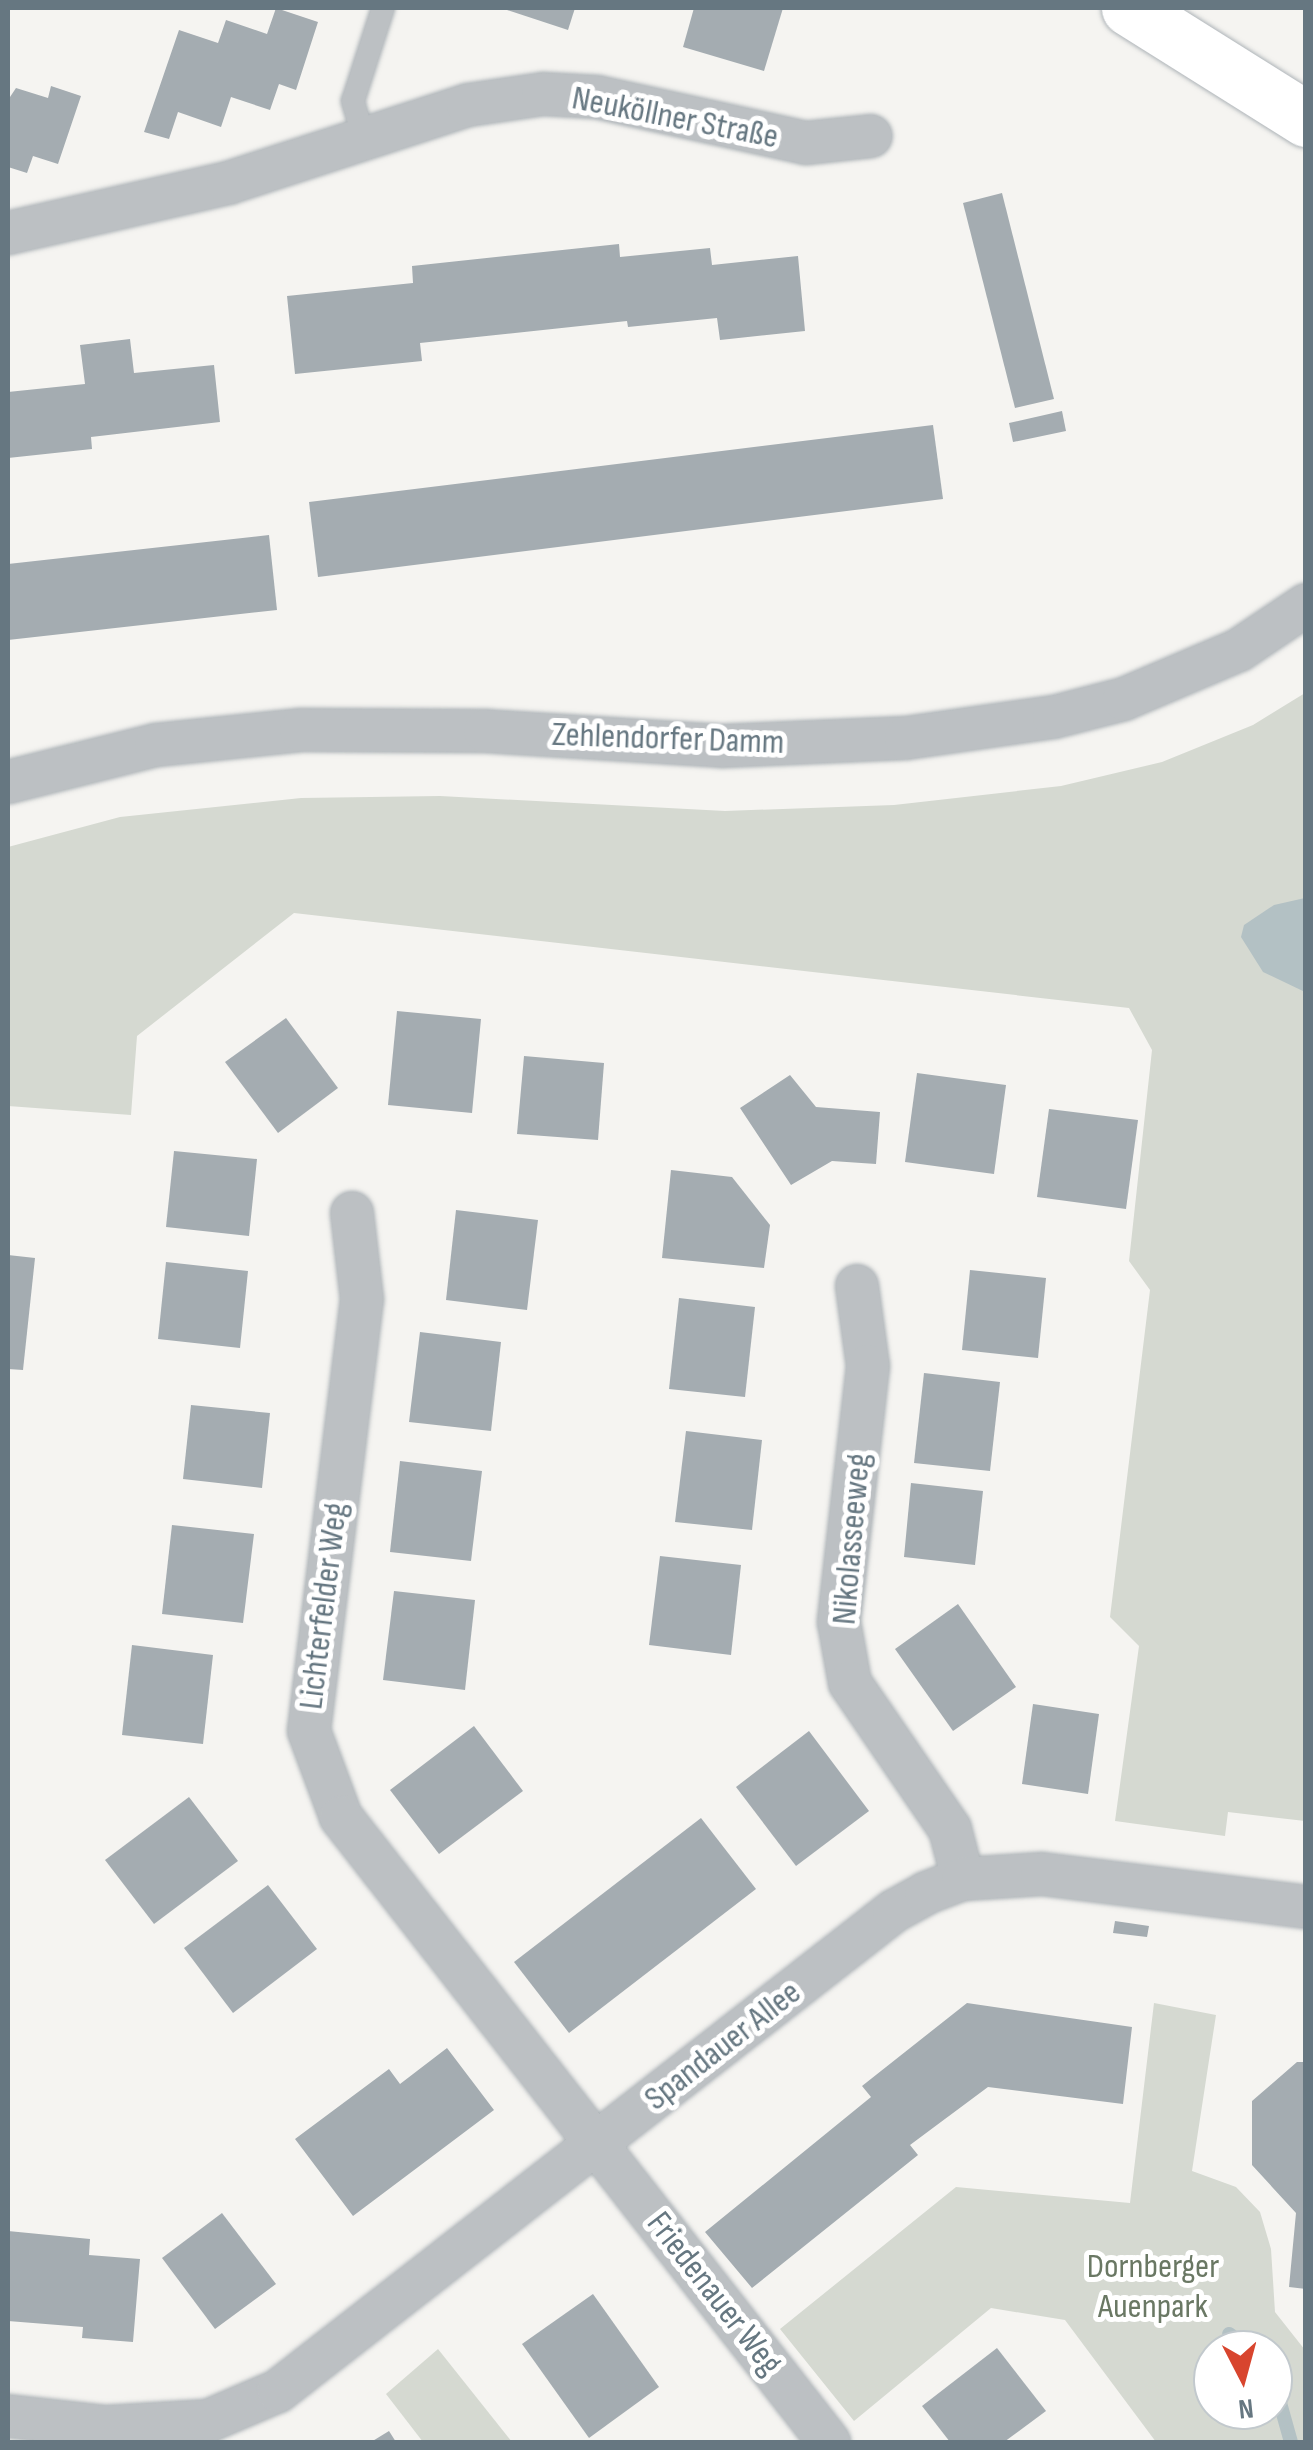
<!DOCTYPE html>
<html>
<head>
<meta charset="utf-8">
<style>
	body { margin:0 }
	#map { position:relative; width:1313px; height:2450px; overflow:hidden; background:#f5f4f1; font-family:"Sofia Sans Condensed",sans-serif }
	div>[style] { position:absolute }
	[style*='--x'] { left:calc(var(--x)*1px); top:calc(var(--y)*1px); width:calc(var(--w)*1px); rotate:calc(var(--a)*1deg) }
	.green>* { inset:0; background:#d5d9d1 }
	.water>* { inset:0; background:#b3c1c4 }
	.stream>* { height:14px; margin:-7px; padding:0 7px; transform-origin:7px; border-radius:7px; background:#b3c1c4 }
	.building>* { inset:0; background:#a4acb1 }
	.roads { filter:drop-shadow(0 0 2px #aeb4b8) drop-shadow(0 0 2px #aeb4b8) }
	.service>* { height:22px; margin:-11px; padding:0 11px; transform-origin:11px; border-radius:11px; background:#bcc0c3 }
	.minor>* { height:42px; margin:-21px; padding:0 21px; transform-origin:21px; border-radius:21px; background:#bcc0c3 }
	.secondary>* { height:55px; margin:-27.5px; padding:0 27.5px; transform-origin:27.5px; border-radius:27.5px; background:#fff }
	span { translate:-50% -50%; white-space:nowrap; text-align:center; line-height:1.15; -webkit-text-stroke:10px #fff; paint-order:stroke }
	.street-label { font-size:35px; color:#667781 }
	.park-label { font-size:35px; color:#6a7864 }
	.frame { position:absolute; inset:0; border:10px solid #667781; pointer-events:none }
	.north { position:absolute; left:1193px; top:2330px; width:100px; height:100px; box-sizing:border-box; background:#fff; border:2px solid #c2c9cd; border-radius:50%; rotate:174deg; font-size:28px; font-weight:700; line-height:40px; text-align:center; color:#667781 }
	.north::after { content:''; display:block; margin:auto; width:35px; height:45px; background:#d8452e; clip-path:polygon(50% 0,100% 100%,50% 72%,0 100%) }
</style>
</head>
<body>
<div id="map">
	<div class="green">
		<div style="clip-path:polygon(1305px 693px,1305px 1821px,1228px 1812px,1225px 1836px,1115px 1821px,1139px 1646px,1110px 1617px,1150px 1290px,1129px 1261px,1152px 1050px,1129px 1008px,294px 913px,137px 1036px,131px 1115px,8px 1106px,8px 847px,120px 817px,301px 798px,440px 796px,725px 811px,894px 805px,1061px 786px,1162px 762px,1253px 725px)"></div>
		<div style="clip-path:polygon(evenodd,1154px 2003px,1216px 2015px,1192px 2171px,1236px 2187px,1260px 2212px,1271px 2249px,1275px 2312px,1305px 2350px,1305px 2442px,1156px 2442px,1065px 2320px,991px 2308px,854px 2421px,780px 2329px,956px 2187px,1130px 2203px,1154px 2003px,1213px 2350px,1273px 2350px,1273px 2410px,1213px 2410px,1213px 2350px)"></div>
		<div style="clip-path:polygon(438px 2349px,512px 2442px,423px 2442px,386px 2394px)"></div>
	</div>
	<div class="water">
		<div style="clip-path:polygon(1305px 898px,1306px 898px,1305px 992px,1263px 972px,1241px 937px,1244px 925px,1274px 905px)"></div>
	</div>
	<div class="stream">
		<div style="--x:1229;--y:2334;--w:27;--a:36"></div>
		<div style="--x:1273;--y:2378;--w:66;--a:74.3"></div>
	</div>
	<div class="building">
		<div style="clip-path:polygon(276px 8px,318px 22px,296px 90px,279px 84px,270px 110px,231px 97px,221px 127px,178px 112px,169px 139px,144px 132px,179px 30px,218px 43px,226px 20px,267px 34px)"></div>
		<div style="clip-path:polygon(501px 8px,575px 8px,568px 30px)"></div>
		<div style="clip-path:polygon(694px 8px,783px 8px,764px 71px,683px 47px)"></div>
		<div style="clip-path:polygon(51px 86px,81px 96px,58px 164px,33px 156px,27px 173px,8px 167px,8px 100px,16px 88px,48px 98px)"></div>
		<div style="clip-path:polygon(1002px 193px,1054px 399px,1015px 408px,963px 203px)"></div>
		<div style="clip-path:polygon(619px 244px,620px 257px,710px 248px,712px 265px,798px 256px,805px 331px,720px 340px,717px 318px,628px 327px,627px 321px,420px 343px,422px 361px,295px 374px,287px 296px,413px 283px,412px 266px)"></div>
		<div style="clip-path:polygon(130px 339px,134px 373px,214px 365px,220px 422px,91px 437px,92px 449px,8px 458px,8px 392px,85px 384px,80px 345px)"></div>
		<div style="clip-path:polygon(1062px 411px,1066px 431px,1013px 442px,1009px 423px)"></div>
		<div style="clip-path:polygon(933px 425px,943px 499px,318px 577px,309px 502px)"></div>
		<div style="clip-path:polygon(269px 535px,277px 610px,8px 640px,8px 564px)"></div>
		<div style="clip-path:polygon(397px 1011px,481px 1019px,472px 1113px,388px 1105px)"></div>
		<div style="clip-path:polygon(286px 1018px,338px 1088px,278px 1133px,225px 1062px)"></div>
		<div style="clip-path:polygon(524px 1056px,604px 1063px,598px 1140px,517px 1134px)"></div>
		<div style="clip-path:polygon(917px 1073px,1006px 1085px,994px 1174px,905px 1162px)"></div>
		<div style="clip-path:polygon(790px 1075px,816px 1107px,880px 1112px,876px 1164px,832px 1161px,791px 1185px,740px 1108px)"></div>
		<div style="clip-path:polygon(1049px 1109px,1138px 1120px,1126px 1209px,1037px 1197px)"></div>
		<div style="clip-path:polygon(174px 1151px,257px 1159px,249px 1236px,166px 1227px)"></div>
		<div style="clip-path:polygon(671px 1170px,732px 1177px,770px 1225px,764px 1268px,662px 1258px)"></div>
		<div style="clip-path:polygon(456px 1210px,538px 1220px,527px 1310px,446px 1300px)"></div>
		<div style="clip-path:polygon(8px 1255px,35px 1258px,23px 1370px,8px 1369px)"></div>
		<div style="clip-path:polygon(166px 1262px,248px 1271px,240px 1348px,158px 1339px)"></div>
		<div style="clip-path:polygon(970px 1270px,1046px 1278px,1038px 1358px,962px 1350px)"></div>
		<div style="clip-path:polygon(679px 1298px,755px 1307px,745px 1397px,669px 1389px)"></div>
		<div style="clip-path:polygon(420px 1332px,501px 1342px,491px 1431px,409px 1422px)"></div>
		<div style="clip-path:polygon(924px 1373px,1000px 1382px,990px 1471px,914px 1463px)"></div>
		<div style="clip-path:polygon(191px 1405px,270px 1413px,262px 1488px,183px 1479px)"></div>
		<div style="clip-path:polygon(686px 1431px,762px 1440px,752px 1530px,675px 1522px)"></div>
		<div style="clip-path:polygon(400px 1461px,482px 1471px,471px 1561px,390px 1552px)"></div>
		<div style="clip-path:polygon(911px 1483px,983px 1491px,975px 1565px,904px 1557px)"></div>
		<div style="clip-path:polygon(172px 1525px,254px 1534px,243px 1623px,162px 1614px)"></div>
		<div style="clip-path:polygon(660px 1556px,741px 1565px,731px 1655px,649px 1645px)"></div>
		<div style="clip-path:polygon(394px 1591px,475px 1600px,465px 1690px,383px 1680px)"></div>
		<div style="clip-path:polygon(958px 1604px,1016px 1687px,953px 1731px,895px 1649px)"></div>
		<div style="clip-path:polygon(132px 1645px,213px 1655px,203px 1744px,122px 1735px)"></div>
		<div style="clip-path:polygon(1033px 1704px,1099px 1714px,1088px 1794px,1022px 1784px)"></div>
		<div style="clip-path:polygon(474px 1726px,523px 1791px,439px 1854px,390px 1790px)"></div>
		<div style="clip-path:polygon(809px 1731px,869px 1811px,796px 1866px,736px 1787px)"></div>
		<div style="clip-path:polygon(189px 1797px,238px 1861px,154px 1924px,105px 1860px)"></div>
		<div style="clip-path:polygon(701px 1818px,756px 1889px,569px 2033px,514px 1962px)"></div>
		<div style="clip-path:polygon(268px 1885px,317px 1949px,233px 2013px,184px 1948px)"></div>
		<div style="clip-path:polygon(1115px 1921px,1149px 1926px,1147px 1937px,1113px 1933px)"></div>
		<div style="clip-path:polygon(967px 2003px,1132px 2027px,1123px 2104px,988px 2087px,910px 2145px,918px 2155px,752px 2288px,705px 2232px,871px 2097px,862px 2086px)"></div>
		<div style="clip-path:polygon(447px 2048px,494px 2110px,353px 2216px,295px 2139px,389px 2069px,400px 2084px)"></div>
		<div style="clip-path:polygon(1297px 2062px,1306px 2062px,1306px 2289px,1289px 2287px,1296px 2213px,1252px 2165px,1252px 2101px)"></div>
		<div style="clip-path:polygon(222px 2213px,276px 2284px,215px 2329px,162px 2258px)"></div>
		<div style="clip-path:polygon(8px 2231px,90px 2239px,89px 2255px,140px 2259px,133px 2342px,82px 2338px,83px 2327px,8px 2321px)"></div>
		<div style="clip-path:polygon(593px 2294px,659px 2387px,589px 2438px,522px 2344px)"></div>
		<div style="clip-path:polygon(997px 2348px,1046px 2411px,1004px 2442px,950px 2442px,922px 2406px)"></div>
		<div style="clip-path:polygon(389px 2431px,396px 2442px,371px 2442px)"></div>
	</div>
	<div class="roads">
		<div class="service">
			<div style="--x:364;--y:138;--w:39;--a:-107"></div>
			<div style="--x:353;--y:101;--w:98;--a:-72.1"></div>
		</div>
		<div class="minor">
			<div style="--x:8;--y:233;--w:226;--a:-12.8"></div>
			<div style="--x:228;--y:183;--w:252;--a:-18"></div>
			<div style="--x:468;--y:105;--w:76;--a:-8.3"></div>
			<div style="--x:543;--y:94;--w:54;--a:3.2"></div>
			<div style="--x:597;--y:97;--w:214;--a:12.4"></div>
			<div style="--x:806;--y:143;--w:65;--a:-6.1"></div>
			<div style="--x:8;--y:782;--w:153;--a:-14"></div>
			<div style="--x:156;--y:745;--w:146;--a:-5.9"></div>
			<div style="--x:301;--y:730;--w:184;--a:0.3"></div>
			<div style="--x:485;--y:731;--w:237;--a:3.6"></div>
			<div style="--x:722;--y:746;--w:184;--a:-2.5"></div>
			<div style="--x:906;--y:738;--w:149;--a:-8.1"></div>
			<div style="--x:1054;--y:717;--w:72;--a:-14.4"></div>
			<div style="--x:1124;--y:699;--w:125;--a:-23.1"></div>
			<div style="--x:1239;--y:650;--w:81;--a:-33.9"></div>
			<div style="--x:352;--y:1213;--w:87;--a:83.4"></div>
			<div style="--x:362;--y:1299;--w:435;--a:97"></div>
			<div style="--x:309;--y:1731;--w:92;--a:69.6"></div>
			<div style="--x:341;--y:1817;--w:793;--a:52.02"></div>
			<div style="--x:857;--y:1286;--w:81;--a:82.2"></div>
			<div style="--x:868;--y:1366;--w:258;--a:96.5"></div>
			<div style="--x:839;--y:1622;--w:62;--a:79.8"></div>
			<div style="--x:850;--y:1683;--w:177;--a:55.6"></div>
			<div style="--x:950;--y:1829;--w:52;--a:75.4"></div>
			<div style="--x:8;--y:2416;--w:99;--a:6.4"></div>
			<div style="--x:106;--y:2427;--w:102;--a:-3.4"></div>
			<div style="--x:208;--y:2421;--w:76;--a:-23.2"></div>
			<div style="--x:278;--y:2391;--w:781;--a:-37.93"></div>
			<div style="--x:894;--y:1911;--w:37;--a:-29"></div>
			<div style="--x:926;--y:1893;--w:40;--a:-21"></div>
			<div style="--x:963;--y:1879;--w:79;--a:-3.6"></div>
			<div style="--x:1042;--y:1874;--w:266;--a:7.1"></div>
		</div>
		<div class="secondary">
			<div style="--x:1129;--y:8;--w:209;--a:32.1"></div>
		</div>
	</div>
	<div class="street-label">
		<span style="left:675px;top:118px;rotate:11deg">Neuköllner Straße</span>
		<span style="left:668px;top:739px;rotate:2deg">Zehlendorfer Damm</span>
		<span style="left:852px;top:1539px;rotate:-85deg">Nikolasseeweg</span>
		<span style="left:324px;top:1606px;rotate:-83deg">Lichterfelder Weg</span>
		<span style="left:723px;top:2046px;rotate:-38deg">Spandauer Allee</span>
		<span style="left:714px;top:2294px;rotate:52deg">Friedenauer Weg</span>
	</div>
	<div class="park-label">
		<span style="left:1153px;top:2287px">Dornberger<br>Auenpark</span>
	</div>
	<div class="frame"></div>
	<div class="north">N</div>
</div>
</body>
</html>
